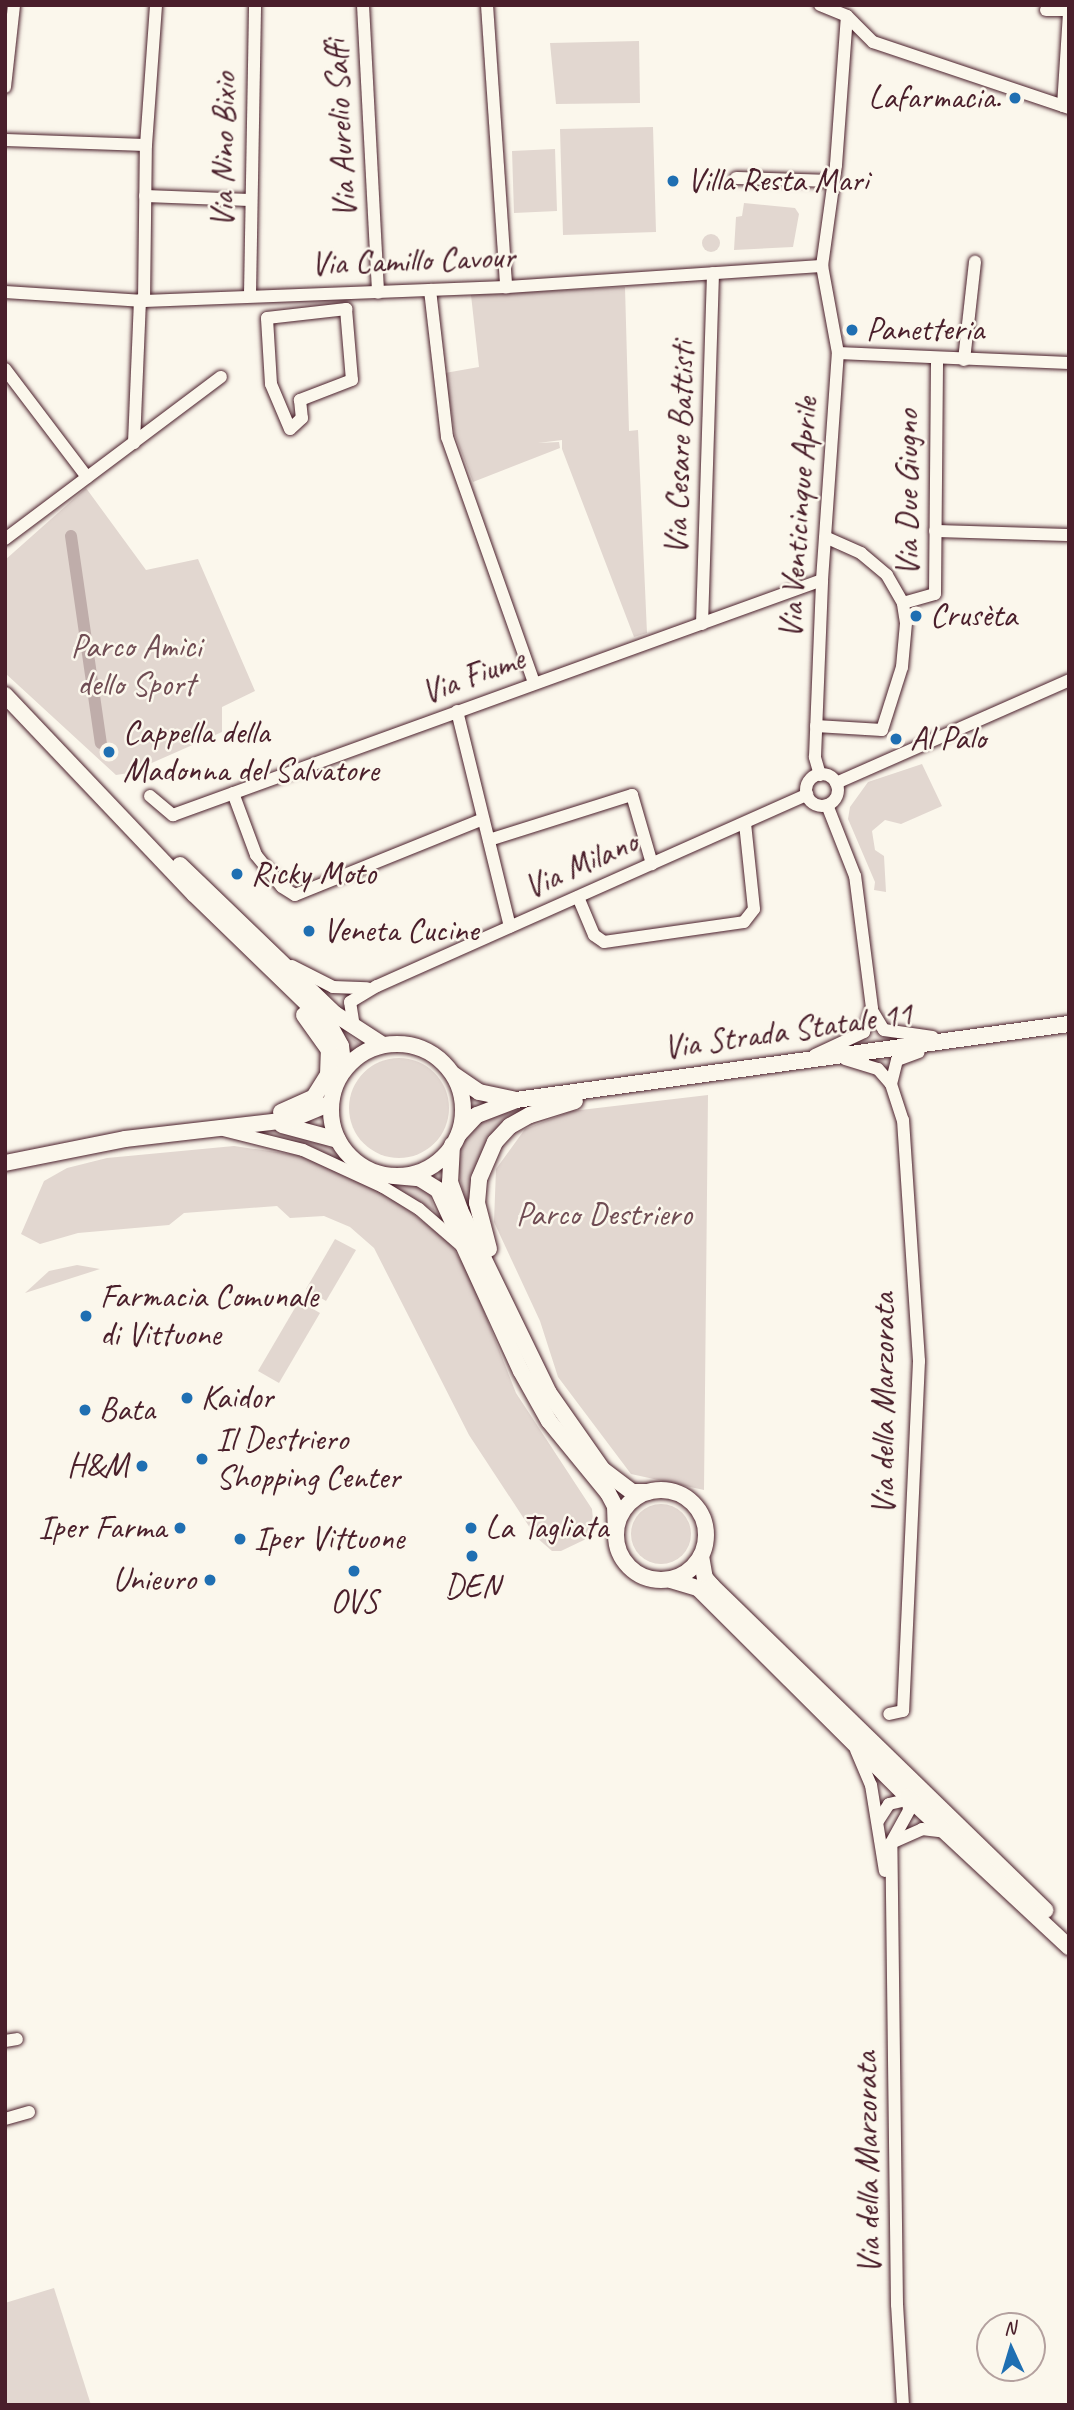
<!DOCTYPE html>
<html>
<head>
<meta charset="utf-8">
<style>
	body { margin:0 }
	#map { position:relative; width:1074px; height:2410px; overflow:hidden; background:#fbf7ec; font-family:Caveat,sans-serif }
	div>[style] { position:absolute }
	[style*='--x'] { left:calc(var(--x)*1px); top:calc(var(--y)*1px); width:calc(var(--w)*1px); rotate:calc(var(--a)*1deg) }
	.green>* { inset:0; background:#e2d7d0 }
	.round { border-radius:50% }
	.canal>* { height:12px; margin:-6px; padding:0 6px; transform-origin:6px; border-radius:6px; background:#bfadaa }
	.roads { filter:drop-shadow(0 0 2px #4a1f2b) drop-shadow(0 0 2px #4a1f2b) }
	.minor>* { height:12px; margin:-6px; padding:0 6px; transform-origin:6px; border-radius:6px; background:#fbf7ec }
	.minor>.ring { margin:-6px; padding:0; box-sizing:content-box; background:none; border:12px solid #fbf7ec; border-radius:50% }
	.major>* { height:16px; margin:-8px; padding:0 8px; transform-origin:8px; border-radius:8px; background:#fbf7ec }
	.major>.ring { margin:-8px; padding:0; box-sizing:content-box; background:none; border:16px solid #fbf7ec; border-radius:50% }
	.dots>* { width:19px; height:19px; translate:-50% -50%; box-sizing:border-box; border:4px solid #fbf7ec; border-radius:50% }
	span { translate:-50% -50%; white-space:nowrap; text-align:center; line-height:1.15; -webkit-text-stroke:5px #fbf7ec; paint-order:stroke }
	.poi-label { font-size:33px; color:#4a1f2b }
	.right { translate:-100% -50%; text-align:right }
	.left { translate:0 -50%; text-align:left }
	.street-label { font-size:33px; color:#4a1f2b }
	.park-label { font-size:33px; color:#704d54 }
	.frame { position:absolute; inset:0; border:7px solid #4a1f2b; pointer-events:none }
	.north { position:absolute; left:976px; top:2312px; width:70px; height:70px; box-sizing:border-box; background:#fbf7ec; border:2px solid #b4a19f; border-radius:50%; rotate:356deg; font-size:19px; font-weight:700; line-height:28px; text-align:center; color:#4a1f2b }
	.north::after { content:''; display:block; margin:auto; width:24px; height:32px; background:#1f6fb2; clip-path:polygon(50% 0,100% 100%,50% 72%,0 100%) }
</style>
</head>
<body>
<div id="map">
	<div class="green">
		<div style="clip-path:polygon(639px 41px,640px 103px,556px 104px,550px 43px)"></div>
		<div style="clip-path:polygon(653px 127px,656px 232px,563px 235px,560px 129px)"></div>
		<div style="clip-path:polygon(555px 149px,557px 211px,514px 213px,512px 151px)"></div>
		<div style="clip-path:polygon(744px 203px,795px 208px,799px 214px,793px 247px,734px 250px,736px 217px,742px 216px)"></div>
		<div class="round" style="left:702px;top:234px;width:18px;height:18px"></div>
		<div style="clip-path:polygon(625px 287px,629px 431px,638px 430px,647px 633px,634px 637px,562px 449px,562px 440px,538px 443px,559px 442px,560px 448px,473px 482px,455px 435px,445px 373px,479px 367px,471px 295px)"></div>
		<div style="clip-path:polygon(86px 488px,146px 570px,198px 559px,255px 691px,222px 707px,222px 732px,129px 773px,116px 775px,5px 673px,5px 560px)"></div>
		<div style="clip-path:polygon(922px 764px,942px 806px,901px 824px,885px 820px,872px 831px,875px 850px,884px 856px,886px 892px,874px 890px,875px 882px,848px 819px,850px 807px,868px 782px)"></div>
		<div style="clip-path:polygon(335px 1021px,352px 1038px,366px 1048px,352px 1057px)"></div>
		<div class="round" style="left:349px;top:1058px;width:100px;height:100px"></div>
		<div style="clip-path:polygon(708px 1095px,704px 1490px,631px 1474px,558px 1377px,540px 1321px,494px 1222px,496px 1169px,525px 1129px,572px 1111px)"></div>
		<div style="clip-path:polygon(526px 1108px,488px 1144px,477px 1163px,472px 1206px,467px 1209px,458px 1169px,462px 1142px,483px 1119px)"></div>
		<div style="clip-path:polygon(267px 1137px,324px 1144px,369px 1173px,420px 1185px,429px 1193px,435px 1211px,385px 1183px)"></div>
		<div style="clip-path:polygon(234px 1146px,304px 1156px,389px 1195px,449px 1242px,469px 1273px,516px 1393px,592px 1509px,594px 1530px,584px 1540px,561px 1551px,552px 1551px,536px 1537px,469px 1435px,374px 1248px,350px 1227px,324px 1216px,290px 1218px,277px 1206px,184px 1213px,169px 1225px,78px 1233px,40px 1244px,21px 1234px,44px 1181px,67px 1168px,107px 1158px)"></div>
		<div style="clip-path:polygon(335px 1239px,356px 1250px,326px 1301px,306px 1289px)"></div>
		<div style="clip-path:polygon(77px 1265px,100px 1269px,25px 1293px,49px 1271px)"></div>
		<div style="clip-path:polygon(299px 1301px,320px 1313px,279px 1383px,258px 1371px)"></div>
		<div class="round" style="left:631px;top:1504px;width:60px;height:60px"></div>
		<div style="clip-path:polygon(54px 2288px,91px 2405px,5px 2405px,5px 2303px)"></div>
	</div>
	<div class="canal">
		<div style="--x:71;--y:536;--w:209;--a:81.8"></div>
	</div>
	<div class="roads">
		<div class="minor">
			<div style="--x:363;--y:5;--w:288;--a:87"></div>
			<div style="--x:487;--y:5;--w:283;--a:86.1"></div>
			<div style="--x:820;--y:5;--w:29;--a:22"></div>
			<div style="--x:847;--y:16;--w:37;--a:45"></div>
			<div style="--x:873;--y:42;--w:207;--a:18.6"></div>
			<div style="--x:1046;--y:10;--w:23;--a:0"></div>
			<div style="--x:5;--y:87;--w:82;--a:-83.7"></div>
			<div style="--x:1063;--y:106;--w:92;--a:-86.3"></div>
			<div style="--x:5;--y:140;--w:141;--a:2"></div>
			<div style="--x:736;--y:178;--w:97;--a:1.8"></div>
			<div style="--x:145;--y:196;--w:105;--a:2.2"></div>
			<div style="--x:430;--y:290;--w:148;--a:83.4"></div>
			<div style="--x:447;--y:437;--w:261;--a:70.5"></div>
			<div style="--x:5;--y:292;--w:139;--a:3.7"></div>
			<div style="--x:144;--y:301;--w:362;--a:-2.2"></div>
			<div style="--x:506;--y:287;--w:317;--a:-3.8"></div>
			<div style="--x:250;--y:295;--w:290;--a:-89"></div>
			<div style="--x:144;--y:301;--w:156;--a:-89.3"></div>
			<div style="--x:146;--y:145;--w:140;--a:-85.9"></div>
			<div style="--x:346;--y:309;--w:71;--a:85.2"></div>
			<div style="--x:352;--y:380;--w:56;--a:159"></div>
			<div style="--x:300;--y:400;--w:18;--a:84"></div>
			<div style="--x:302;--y:418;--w:16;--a:137"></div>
			<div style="--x:290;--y:429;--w:49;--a:-112.9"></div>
			<div style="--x:271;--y:384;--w:66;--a:-93.5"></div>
			<div style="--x:267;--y:318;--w:80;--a:-6.5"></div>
			<div style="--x:838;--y:353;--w:231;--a:2.5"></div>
			<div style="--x:964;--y:360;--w:99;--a:-83.6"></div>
			<div style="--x:5;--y:369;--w:136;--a:52.8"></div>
			<div style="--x:134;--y:443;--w:143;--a:-87.6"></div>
			<div style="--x:935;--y:531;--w:134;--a:1.7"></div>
			<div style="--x:5;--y:539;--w:270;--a:-36.9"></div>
			<div style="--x:903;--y:603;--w:33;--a:-16"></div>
			<div style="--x:935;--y:594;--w:235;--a:-89.5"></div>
			<div style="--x:702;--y:624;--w:351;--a:-88.2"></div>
			<div style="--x:457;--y:711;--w:222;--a:76.2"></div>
			<div style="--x:816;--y:726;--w:66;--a:3.5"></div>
			<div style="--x:882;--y:730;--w:66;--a:-72.4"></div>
			<div style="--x:902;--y:667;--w:44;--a:-84.8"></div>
			<div style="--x:906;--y:623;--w:20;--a:-99"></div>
			<div style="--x:903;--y:603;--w:32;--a:-120"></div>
			<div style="--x:887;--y:575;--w:34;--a:-140"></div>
			<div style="--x:861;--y:553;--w:39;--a:-156"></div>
			<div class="ring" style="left:806px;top:774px;width:20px;height:20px"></div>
			<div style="--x:820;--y:775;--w:19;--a:-106"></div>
			<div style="--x:815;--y:757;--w:177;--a:-87.7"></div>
			<div style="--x:822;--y:580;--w:228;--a:-86"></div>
			<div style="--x:838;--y:353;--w:88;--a:-100.4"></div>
			<div style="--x:822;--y:266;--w:102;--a:-82.1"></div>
			<div style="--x:836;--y:165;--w:149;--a:-85.8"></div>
			<div style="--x:836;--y:783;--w:255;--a:-23.8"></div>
			<div style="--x:233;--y:793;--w:66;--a:69.6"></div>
			<div style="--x:256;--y:855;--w:41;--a:50.9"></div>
			<div style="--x:282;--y:887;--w:15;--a:32"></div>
			<div style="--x:295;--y:895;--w:203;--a:-22"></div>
			<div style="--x:150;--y:796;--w:30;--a:40"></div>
			<div style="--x:173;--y:815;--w:690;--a:-19.91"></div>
			<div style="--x:489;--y:840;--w:150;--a:-17.5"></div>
			<div style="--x:632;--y:795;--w:72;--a:73.8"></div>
			<div style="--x:578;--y:897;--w:41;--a:67.2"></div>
			<div style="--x:594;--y:935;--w:12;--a:35"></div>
			<div style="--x:604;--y:942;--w:141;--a:-8.1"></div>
			<div style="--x:744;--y:922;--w:16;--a:-52"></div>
			<div style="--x:754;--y:909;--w:86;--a:-96"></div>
			<div style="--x:292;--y:966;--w:46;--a:27.1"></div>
			<div style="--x:333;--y:987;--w:34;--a:2"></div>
			<div style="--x:873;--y:1012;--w:21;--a:59"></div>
			<div style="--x:884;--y:1030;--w:49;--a:8.1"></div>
			<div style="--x:354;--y:1027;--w:25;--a:-99"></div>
			<div style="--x:350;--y:1002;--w:31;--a:-31"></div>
			<div style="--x:377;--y:986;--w:471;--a:-24"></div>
			<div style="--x:815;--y:1055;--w:54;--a:-25.1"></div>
			<div style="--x:864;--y:1032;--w:25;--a:-72"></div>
			<div style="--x:872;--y:1008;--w:133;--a:-97.3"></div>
			<div style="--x:855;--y:876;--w:76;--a:-111.5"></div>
			<div style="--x:845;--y:1059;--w:34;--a:17"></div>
			<div style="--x:878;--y:1069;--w:20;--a:49"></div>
			<div style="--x:891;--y:1084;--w:38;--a:72"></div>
			<div style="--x:903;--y:1120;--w:242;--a:86.2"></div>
			<div style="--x:919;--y:1361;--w:350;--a:92.6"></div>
			<div style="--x:903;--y:1711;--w:14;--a:168"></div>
			<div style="--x:891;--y:1084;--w:25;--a:-76"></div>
			<div style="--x:897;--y:1060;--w:23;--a:-20"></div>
			<div style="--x:223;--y:1130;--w:82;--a:14"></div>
			<div style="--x:303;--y:1150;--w:88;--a:24.8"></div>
			<div style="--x:383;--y:1187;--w:42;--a:31.4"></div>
			<div style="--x:419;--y:1209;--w:60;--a:40.9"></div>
			<div style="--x:856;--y:1750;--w:38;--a:67"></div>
			<div style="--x:871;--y:1785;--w:87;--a:80.8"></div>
			<div style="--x:878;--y:1821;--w:20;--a:-57"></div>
			<div style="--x:889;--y:1804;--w:27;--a:-13"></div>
			<div style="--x:891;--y:1843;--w:34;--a:-24"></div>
			<div style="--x:922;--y:1829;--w:23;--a:7"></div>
			<div style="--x:5;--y:2041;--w:12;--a:-9"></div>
			<div style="--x:5;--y:2119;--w:25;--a:-16"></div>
			<div style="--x:903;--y:2405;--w:100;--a:-93.4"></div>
			<div style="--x:897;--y:2305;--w:462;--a:-90.7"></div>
			<div style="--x:891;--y:1843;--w:38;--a:-61"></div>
			<div style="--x:909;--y:1810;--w:16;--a:-97"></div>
		</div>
		<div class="major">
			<div style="--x:5;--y:695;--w:274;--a:46.5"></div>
			<div style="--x:194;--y:894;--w:190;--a:44.1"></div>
			<div style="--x:330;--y:1026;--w:23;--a:61"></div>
			<div style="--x:341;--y:1046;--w:24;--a:83"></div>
			<div style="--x:180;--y:865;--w:215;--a:43.9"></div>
			<div style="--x:335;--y:1014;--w:57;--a:32.9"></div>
			<div class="ring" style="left:331px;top:1044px;width:116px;height:116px"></div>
			<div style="--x:454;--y:1075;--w:30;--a:34"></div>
			<div style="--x:479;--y:1092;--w:35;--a:12"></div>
			<div style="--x:281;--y:1112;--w:36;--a:-24"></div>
			<div style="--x:314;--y:1097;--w:26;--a:-58"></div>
			<div style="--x:328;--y:1075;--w:25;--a:-88"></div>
			<div style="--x:329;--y:1050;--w:43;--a:-125.5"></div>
			<div style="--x:282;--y:1125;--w:58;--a:15"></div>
			<div style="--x:459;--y:1134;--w:26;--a:-47"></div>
			<div style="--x:477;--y:1115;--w:42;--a:-21"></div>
			<div style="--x:516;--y:1100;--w:558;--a:-7.83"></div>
			<div style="--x:452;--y:1145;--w:37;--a:93"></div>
			<div style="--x:450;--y:1182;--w:30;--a:70"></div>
			<div style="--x:460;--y:1210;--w:203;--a:64.1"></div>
			<div style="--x:549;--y:1393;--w:94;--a:55"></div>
			<div style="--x:603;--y:1470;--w:36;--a:37"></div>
			<div style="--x:632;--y:1492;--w:15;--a:0"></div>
			<div style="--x:5;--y:1163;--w:122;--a:-11.3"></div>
			<div style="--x:125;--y:1139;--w:166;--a:-6.6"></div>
			<div style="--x:290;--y:1120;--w:44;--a:-22.5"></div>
			<div style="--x:394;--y:1176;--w:25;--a:5"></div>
			<div style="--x:419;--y:1178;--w:22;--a:32"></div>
			<div style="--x:438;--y:1190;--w:199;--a:65.4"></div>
			<div style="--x:521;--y:1371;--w:57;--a:60.8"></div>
			<div style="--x:549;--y:1421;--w:93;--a:50.7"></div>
			<div style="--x:608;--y:1493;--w:15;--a:62"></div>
			<div style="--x:615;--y:1506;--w:23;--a:88"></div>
			<div style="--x:489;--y:1249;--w:48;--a:-104.6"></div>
			<div style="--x:477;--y:1203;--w:24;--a:-85"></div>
			<div style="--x:479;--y:1179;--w:40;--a:-66.6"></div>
			<div style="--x:495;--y:1142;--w:22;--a:-47"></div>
			<div style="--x:510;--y:1126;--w:23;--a:-29"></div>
			<div style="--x:530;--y:1115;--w:47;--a:-17.3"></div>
			<div class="ring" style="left:616px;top:1490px;width:74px;height:74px"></div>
			<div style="--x:701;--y:1556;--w:22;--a:80"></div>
			<div style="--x:705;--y:1578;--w:11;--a:49"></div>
			<div style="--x:712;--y:1586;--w:465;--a:44.2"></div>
			<div style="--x:671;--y:1580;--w:28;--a:17"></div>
			<div style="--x:698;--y:1588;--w:296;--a:44.9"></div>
			<div style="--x:908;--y:1797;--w:220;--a:43"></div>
		</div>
	</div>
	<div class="dots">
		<div style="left:1015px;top:98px;background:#1f6fb2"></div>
		<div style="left:673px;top:181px;background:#1f6fb2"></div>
		<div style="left:852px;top:330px;background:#1f6fb2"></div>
		<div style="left:916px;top:616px;background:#1f6fb2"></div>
		<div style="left:896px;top:739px;background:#1f6fb2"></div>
		<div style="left:109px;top:752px;background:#1f6fb2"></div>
		<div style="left:237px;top:874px;background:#1f6fb2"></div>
		<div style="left:309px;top:931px;background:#1f6fb2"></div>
		<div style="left:86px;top:1316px;background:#1f6fb2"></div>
		<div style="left:187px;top:1398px;background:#1f6fb2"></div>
		<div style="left:85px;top:1410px;background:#1f6fb2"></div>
		<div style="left:202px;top:1459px;background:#1f6fb2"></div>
		<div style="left:142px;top:1466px;background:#1f6fb2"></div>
		<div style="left:180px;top:1528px;background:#1f6fb2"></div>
		<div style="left:471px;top:1528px;background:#1f6fb2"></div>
		<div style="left:240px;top:1539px;background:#1f6fb2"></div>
		<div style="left:472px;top:1556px;background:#1f6fb2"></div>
		<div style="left:354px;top:1571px;background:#1f6fb2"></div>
		<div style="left:210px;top:1580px;background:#1f6fb2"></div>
	</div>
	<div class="poi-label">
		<span class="right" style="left:1001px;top:98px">Lafarmacia.</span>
		<span class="left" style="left:687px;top:181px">Villa Resta Mari</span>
		<span class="left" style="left:866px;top:330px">Panetteria</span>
		<span class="left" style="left:930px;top:616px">Crusèta</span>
		<span class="left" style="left:123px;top:752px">Cappella della<br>Madonna del Salvatore</span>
		<span class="left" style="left:910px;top:739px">Al Palo</span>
		<span class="left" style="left:251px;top:874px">Ricky Moto</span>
		<span class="left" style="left:323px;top:931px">Veneta Cucine</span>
		<span class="left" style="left:100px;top:1316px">Farmacia Comunale<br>di Vittuone</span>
		<span class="left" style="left:201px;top:1398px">Kaidor</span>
		<span class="left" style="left:99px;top:1410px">Bata</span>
		<span class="left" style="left:216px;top:1459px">Il Destriero<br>Shopping Center</span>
		<span class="right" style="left:128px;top:1466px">H&amp;M</span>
		<span class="right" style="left:166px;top:1528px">Iper Farma</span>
		<span class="left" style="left:485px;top:1528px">La Tagliata</span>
		<span class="left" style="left:254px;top:1539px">Iper Vittuone</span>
		<span class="right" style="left:196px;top:1580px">Unieuro</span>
		<span style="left:472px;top:1587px">DEN</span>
		<span style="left:354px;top:1602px">OVS</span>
	</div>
	<div class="street-label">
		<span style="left:341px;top:129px;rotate:-93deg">Via Aurelio Saffi</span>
		<span style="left:224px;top:150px;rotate:-89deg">Via Nino Bixio</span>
		<span style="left:413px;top:261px;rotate:-2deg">Via Camillo Cavour</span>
		<span style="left:680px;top:448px;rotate:-88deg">Via Cesare Battisti</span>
		<span style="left:908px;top:493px;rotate:-90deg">Via Due Giugno</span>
		<span style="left:799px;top:518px;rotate:-86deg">Via Venticinque Aprile</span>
		<span style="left:473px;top:676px;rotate:-20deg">Via Fiume</span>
		<span style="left:581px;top:865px;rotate:-24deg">Via Milano</span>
		<span style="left:788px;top:1031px;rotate:-8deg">Via Strada Statale 11</span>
		<span style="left:884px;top:1404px;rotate:-90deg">Via della Marzorata</span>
		<span style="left:868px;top:2163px;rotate:-91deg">Via della Marzorata</span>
	</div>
	<div class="park-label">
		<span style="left:136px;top:666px">Parco Amici<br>dello Sport</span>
		<span style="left:604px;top:1215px">Parco Destriero</span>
	</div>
	<div class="frame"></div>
	<div class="north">N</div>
</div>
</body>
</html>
